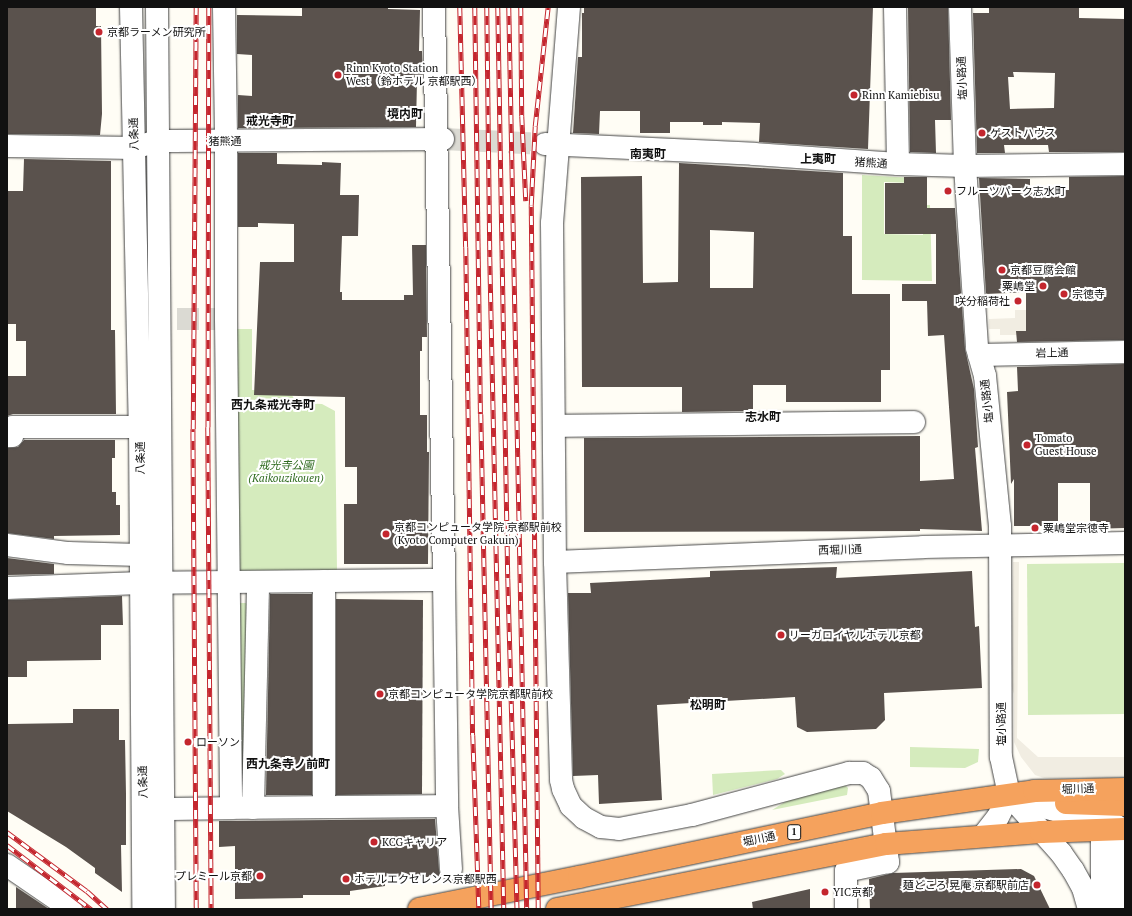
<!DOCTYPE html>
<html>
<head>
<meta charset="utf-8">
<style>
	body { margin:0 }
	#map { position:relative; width:1132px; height:916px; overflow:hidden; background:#fffdf5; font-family:"PT Serif","Noto Sans JP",serif }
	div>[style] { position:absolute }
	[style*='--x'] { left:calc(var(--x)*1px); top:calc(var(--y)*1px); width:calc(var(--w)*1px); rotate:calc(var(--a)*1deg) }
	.green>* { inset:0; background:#d5ebbd }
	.plaza>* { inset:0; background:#f1ede2 }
	.building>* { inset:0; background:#5a524d }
	.minor-tunnel>* { height:22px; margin-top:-11px; transform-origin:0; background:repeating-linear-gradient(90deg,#dbdad3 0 22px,transparent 0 33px) }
	.roads { filter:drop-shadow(0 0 1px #444) drop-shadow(0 0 1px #444) }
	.minor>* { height:22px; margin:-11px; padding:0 11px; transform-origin:11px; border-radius:11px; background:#fff }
	.highway>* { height:22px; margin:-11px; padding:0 11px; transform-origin:11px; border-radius:11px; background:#f5a25d }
	.rail>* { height:4.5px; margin-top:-2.25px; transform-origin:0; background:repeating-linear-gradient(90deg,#fff 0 9px,#c4262e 0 18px); box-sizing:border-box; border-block:1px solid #c4262e }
	.dots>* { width:11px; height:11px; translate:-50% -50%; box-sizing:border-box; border:2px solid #fff; border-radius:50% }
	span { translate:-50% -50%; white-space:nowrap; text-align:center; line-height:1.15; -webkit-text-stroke:4px #fff; paint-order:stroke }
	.shield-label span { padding:1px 3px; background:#fff; border:1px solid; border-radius:3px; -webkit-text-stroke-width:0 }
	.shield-label { font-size:10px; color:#111; font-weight:700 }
	.poi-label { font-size:11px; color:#111 }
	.left { translate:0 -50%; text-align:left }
	.right { translate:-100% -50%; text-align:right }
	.street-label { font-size:11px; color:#111 }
	.park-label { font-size:11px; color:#2f6b1f; font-style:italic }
	.neighbourhood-label { font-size:12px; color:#111; font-weight:700 }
	.frame { position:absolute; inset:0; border:8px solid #111; pointer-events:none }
</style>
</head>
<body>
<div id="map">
	<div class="green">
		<div style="clip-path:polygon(862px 175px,913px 178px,913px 183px,884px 182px,884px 234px,923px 235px,923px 205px,930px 205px,932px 281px,862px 280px)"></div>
		<div style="clip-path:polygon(236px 329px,252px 329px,252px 390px,289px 389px,296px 403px,322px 404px,335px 411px,337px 570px,236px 571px)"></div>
		<div style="clip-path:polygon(1125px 563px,1125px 714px,1028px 715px,1027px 564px)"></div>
		<div style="clip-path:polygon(233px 603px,253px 603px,251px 802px,240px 802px)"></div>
		<div style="clip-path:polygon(910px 747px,979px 749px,978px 762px,965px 768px,910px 767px)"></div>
		<div style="clip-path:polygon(781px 770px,785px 774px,777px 779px,713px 795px,712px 774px)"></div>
		<div style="clip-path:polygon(844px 784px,848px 788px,847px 795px,772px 810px,788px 800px)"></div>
	</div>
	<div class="plaza">
		<div style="clip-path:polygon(1015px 310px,1057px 310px,1030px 335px,1000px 335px,1000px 329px,989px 329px,989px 319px,1015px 318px)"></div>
		<div style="clip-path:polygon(1013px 562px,1019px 562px,1017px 738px,1038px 757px,1125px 757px,1125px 778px,1044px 778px,1035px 775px,1021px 757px,1014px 742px,1014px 694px,1011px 686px)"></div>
	</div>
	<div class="building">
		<div style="clip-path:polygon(7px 7px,96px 7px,96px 26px,101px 26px,102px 114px,100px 135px,7px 134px)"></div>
		<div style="clip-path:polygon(302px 7px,388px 7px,388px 9px,420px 10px,419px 51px,422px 51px,423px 80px,417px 80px,416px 127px,238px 128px,238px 95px,252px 96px,252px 55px,237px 54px,237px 15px,302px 16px)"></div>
		<div style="clip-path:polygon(584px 7px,873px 7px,868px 149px,759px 142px,760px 123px,722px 122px,722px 125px,703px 125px,703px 122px,670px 122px,670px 133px,640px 133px,640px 111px,600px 111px,599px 134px,573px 133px,578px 57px,582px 57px,582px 13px,584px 13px)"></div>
		<div style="clip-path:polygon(908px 7px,948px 7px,951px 120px,935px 120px,936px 153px,910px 152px)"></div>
		<div style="clip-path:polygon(evenodd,989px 7px,1079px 7px,1079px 18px,1125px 19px,1125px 152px,1049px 152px,1048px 145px,1004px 145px,1005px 153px,977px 153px,973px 13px,989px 13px,989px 7px,1013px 72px,1055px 73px,1054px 108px,1010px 109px,1008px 77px,1014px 77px,1013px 72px)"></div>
		<div style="clip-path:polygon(238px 153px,277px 153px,277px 164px,322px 165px,322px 162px,341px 163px,340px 195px,359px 195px,358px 236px,342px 236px,340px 292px,342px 292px,342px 300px,404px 300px,404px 295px,413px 295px,412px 245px,426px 245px,427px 337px,422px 337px,422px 351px,420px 351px,420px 415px,427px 415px,427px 452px,429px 452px,428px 564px,344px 564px,344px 504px,357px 504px,357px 467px,345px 467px,345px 397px,254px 395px,260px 262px,294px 262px,294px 224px,258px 223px,258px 227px,238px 227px)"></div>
		<div style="clip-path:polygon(24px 159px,111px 161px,111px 330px,115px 330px,116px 414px,13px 414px,7px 416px,7px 376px,26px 376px,26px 341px,16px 341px,16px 324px,7px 324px,7px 191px,23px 191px)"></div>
		<div style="clip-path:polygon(evenodd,679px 163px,843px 173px,843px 236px,852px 236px,852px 294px,890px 294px,890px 370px,881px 370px,881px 402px,786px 402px,786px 385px,753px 385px,753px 411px,682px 412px,682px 387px,582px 387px,581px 177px,642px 176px,643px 283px,678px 282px,679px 163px,710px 230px,754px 232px,753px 288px,710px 288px,710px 230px)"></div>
		<div style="clip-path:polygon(1125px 176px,1125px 340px,1017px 342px,1016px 331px,1026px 331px,1026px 292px,986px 294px,979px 178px,1030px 179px,1030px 190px,1069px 190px,1069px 177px)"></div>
		<div style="clip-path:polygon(904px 177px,927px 177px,927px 208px,955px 208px,965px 349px,974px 389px,978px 447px,975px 448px,982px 531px,920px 529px,920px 531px,584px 532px,584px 438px,920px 436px,920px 481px,954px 479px,944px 335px,928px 336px,927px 301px,902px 301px,902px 284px,936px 284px,936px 234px,885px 234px,885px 183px,904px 183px)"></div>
		<div style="clip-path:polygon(1125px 364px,1125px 528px,1090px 529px,1090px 483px,1058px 483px,1058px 526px,1014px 526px,1014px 479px,1011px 484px,1007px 392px,1018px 391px,1017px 367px)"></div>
		<div style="clip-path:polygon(24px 440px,115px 440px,115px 458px,112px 458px,112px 492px,116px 492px,116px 505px,120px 505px,120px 535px,54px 536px,54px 539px,7px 533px,7px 448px,18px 447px)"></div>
		<div style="clip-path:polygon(7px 558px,54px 564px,54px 574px,7px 575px)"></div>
		<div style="clip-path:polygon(837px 567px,836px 578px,972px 571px,975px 627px,979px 626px,982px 688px,884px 693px,885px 720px,876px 729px,807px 732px,797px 727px,795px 697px,657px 705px,662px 800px,599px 804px,598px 775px,573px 776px,568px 593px,591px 593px,590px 583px,710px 577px,710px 571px)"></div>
		<div style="clip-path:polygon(270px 594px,312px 594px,312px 795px,266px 795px)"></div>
		<div style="clip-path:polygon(122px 596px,123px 625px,101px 625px,101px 660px,27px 661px,27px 677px,7px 677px,7px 600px)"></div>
		<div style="clip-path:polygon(336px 599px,423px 600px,422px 794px,336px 795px)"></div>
		<div style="clip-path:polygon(73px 709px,119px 709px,119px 740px,125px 740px,126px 794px,126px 845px,121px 845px,122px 892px,95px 873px,95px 868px,66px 847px,7px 811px,8px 724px,73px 723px)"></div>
		<div style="clip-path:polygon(435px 819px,439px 870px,441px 877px,385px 877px,385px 886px,350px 891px,350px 895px,303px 895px,303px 898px,235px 899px,235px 846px,219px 847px,219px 821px)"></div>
		<div style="clip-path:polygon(1021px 869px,1034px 876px,1050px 909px,870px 909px,869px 879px,893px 873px)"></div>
		<div style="clip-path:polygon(16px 887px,49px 909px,16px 909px)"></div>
		<div style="clip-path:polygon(810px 889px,810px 909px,753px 909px,752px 902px)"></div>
	</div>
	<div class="minor-tunnel">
		<div style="--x:443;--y:139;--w:102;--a:2.8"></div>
		<div style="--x:177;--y:319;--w:49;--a:0"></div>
	</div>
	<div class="roads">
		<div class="minor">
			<div style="--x:131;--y:7;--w:420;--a:88.8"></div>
			<div style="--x:140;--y:427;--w:482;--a:89.6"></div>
			<div style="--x:157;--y:7;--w:902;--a:89.56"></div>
			<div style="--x:224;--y:7;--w:134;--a:89.1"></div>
			<div style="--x:226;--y:141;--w:178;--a:90"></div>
			<div style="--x:226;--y:319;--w:489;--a:89.4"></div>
			<div style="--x:231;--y:808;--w:216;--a:-0.5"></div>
			<div style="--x:434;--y:7;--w:573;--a:89"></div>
			<div style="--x:569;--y:7;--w:217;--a:94.5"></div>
			<div style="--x:552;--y:223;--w:339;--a:89.5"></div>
			<div style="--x:555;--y:562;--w:218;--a:88.4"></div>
			<div style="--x:561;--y:780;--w:9;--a:77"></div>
			<div style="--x:563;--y:789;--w:19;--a:65"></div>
			<div style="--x:571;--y:806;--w:18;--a:43"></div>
			<div style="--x:584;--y:818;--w:19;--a:28"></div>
			<div style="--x:601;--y:827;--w:18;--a:6"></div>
			<div style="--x:619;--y:829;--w:74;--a:-10.9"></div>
			<div style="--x:692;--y:815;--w:163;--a:-15"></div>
			<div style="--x:849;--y:773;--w:14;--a:0"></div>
			<div style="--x:863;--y:773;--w:9;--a:32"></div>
			<div style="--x:871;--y:778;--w:15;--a:58"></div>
			<div style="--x:879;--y:791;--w:72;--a:82.8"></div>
			<div style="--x:888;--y:862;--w:43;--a:167.9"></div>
			<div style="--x:846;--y:871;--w:38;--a:90"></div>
			<div style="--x:895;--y:7;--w:157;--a:88.9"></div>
			<div style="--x:960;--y:7;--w:159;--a:88.2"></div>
			<div style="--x:965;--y:166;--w:182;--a:86.2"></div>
			<div style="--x:977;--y:348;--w:29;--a:74"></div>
			<div style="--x:985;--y:376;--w:151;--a:84.3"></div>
			<div style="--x:1000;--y:526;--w:231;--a:89.8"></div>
			<div style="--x:1001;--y:757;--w:39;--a:78"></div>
			<div style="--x:1009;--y:795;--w:78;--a:48.1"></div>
			<div style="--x:1061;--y:853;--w:21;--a:55"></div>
			<div style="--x:1073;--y:870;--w:21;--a:61"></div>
			<div style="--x:1083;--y:888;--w:22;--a:74"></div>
			<div style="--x:545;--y:144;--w:209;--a:2.7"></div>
			<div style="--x:754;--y:154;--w:144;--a:4"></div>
			<div style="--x:898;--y:164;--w:67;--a:1.7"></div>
			<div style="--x:965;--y:166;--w:160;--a:-0.7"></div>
			<div style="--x:7;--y:146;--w:127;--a:0.9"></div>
			<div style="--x:134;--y:148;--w:24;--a:-17"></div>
			<div style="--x:157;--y:141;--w:17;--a:0"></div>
			<div style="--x:174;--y:141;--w:269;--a:-0.4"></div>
			<div style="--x:979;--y:355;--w:146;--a:-1.2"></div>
			<div style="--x:554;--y:426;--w:360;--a:-0.6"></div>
			<div style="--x:7;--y:436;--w:5;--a:0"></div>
			<div style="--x:12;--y:436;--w:9;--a:-84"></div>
			<div style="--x:13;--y:427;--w:127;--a:0"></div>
			<div style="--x:7;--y:545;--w:62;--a:7.5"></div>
			<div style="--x:68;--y:553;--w:72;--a:1.6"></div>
			<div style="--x:555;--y:562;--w:368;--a:-2.3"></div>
			<div style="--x:923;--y:547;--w:202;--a:-1.1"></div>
			<div style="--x:324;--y:581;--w:226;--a:90"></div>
			<div style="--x:7;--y:588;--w:134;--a:-2.1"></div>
			<div style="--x:141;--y:583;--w:303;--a:-0.6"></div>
			<div style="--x:444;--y:580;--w:226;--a:89.2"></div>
			<div style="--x:447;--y:806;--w:63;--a:86.4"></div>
			<div style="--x:1012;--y:796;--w:22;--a:22"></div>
			<div style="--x:1032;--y:804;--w:27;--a:15"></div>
			<div style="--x:1058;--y:811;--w:21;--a:11"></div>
			<div style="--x:1079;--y:815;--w:23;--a:2"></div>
			<div style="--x:1102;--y:816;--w:23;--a:34"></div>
			<div style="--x:1121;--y:829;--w:80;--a:90"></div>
			<div style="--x:253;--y:808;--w:225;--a:-88.7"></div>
			<div style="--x:163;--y:809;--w:68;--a:-0.8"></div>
			<div style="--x:983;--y:836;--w:24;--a:-52"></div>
			<div style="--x:998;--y:817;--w:25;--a:-63"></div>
			<div style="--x:7;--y:865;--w:78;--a:34.5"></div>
			<div style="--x:1102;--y:909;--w:97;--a:-90"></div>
		</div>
		<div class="highway">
			<div style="--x:1066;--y:803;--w:59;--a:1.9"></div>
			<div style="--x:419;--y:909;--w:163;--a:-11.3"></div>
			<div style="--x:579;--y:877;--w:310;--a:-11.9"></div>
			<div style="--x:882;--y:813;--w:154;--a:-8.2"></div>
			<div style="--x:1034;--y:791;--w:91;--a:-1.3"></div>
			<div style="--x:557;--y:909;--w:335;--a:-11.2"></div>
			<div style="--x:886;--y:844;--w:155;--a:-4.4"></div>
			<div style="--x:1041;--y:832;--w:84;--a:-2"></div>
		</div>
	</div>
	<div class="rail">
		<div style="--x:209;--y:7;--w:420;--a:90.1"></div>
		<div style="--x:208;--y:427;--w:482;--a:89.6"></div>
		<div style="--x:460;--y:7;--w:240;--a:88.6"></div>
		<div style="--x:466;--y:247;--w:488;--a:89.2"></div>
		<div style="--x:473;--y:735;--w:174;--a:88"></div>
		<div style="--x:475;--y:7;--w:407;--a:89.2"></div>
		<div style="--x:481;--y:414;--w:495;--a:88.8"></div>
		<div style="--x:487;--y:7;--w:250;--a:89.3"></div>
		<div style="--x:490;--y:257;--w:652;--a:88.77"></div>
		<div style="--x:498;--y:7;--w:571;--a:89"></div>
		<div style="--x:508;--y:578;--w:331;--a:88.4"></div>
		<div style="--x:509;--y:7;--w:902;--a:88.86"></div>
		<div style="--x:521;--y:7;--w:109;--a:89.5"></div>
		<div style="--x:522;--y:116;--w:85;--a:87.3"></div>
		<div style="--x:7;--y:832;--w:99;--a:36.4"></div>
		<div style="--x:87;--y:891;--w:27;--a:42"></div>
		<div style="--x:7;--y:845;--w:106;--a:37.3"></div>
		<div style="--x:196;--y:909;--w:480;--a:-90.4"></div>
		<div style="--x:193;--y:429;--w:422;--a:-89.6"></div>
		<div style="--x:538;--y:909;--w:704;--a:-90.57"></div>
		<div style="--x:531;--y:205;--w:79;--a:-87.1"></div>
		<div style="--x:535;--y:126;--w:120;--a:-83.8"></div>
	</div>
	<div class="dots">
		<div style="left:99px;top:32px;background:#c4262e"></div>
		<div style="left:338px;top:75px;background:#c4262e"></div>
		<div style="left:854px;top:95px;background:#c4262e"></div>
		<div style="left:982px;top:133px;background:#c4262e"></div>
		<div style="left:948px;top:191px;background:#c4262e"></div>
		<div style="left:1002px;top:270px;background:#c4262e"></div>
		<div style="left:1043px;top:286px;background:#c4262e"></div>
		<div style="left:1064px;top:294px;background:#c4262e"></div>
		<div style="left:1018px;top:301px;background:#c4262e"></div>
		<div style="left:1027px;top:445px;background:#c4262e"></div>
		<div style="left:1035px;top:528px;background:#c4262e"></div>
		<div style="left:386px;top:534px;background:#c4262e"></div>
		<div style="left:781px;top:635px;background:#c4262e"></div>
		<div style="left:380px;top:694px;background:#c4262e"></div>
		<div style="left:188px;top:742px;background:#c4262e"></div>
		<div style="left:374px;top:842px;background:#c4262e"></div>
		<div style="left:260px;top:876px;background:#c4262e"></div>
		<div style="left:346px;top:879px;background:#c4262e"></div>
		<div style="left:1037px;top:885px;background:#c4262e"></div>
		<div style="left:825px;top:892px;background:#c4262e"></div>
	</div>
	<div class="shield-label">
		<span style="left:794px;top:832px">1</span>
	</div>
	<div class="poi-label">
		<span class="left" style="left:107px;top:32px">京都ラーメン研究所</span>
		<span class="left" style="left:346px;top:75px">Rinn Kyoto Station<br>West（鈴ホテル 京都駅西）</span>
		<span class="left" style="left:862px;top:95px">Rinn Kamiebisu</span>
		<span class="left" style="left:990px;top:133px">ゲストハウス</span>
		<span class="left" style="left:956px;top:191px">フルーツパーク志水町</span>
		<span class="left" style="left:1010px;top:270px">京都豆腐会館</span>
		<span class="right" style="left:1035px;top:286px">粟嶋堂</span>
		<span class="left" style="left:1072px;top:294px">宗徳寺</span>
		<span class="right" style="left:1010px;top:301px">咲分稲荷社</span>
		<span class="left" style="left:1035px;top:445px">Tomato<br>Guest House</span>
		<span class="left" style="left:394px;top:534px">京都コンピュータ学院 京都駅前校<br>(Kyoto Computer Gakuin)</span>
		<span class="left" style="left:1043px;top:528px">粟嶋堂宗徳寺</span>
		<span class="left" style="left:789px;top:635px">リーガロイヤルホテル京都</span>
		<span class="left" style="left:388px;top:694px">京都コンピュータ学院京都駅前校</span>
		<span class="left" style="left:196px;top:742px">ローソン</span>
		<span class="left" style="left:382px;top:842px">KCGキャリア</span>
		<span class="right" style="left:252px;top:876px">プレミール京都</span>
		<span class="left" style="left:354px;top:879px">ホテルエクセレンス京都駅西</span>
		<span class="right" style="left:1029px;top:885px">麺どころ 晃庵 京都駅前店</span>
		<span class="left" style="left:833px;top:892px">YIC京都</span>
	</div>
	<div class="street-label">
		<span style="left:962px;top:78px;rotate:-92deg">塩小路通</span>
		<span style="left:134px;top:134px;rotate:-91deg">八条通</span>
		<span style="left:225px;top:141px">猪熊通</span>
		<span style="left:871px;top:163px;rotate:4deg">猪熊通</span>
		<span style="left:1052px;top:353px;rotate:-1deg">岩上通</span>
		<span style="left:987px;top:401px;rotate:-96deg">塩小路通</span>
		<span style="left:140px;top:458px;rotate:-90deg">八条通</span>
		<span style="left:840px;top:550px;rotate:-2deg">西堀川通</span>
		<span style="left:1001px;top:724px;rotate:-90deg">塩小路通</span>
		<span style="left:143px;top:782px;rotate:-91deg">八条通</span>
		<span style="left:1078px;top:789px;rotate:-2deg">堀川通</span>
		<span style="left:759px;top:839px;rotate:-12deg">堀川通</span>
	</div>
	<div class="park-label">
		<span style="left:286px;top:472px">戒光寺公園<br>(Kaikouzikouen)</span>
	</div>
	<div class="neighbourhood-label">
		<span style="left:405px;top:114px">境内町</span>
		<span style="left:270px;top:121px">戒光寺町</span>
		<span style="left:648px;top:154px">南夷町</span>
		<span style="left:818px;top:159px">上夷町</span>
		<span style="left:273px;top:405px">西九条戒光寺町</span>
		<span style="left:763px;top:417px">志水町</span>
		<span style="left:708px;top:705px">松明町</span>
		<span style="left:288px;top:764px">西九条寺ノ前町</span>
	</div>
	<div class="frame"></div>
</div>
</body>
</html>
